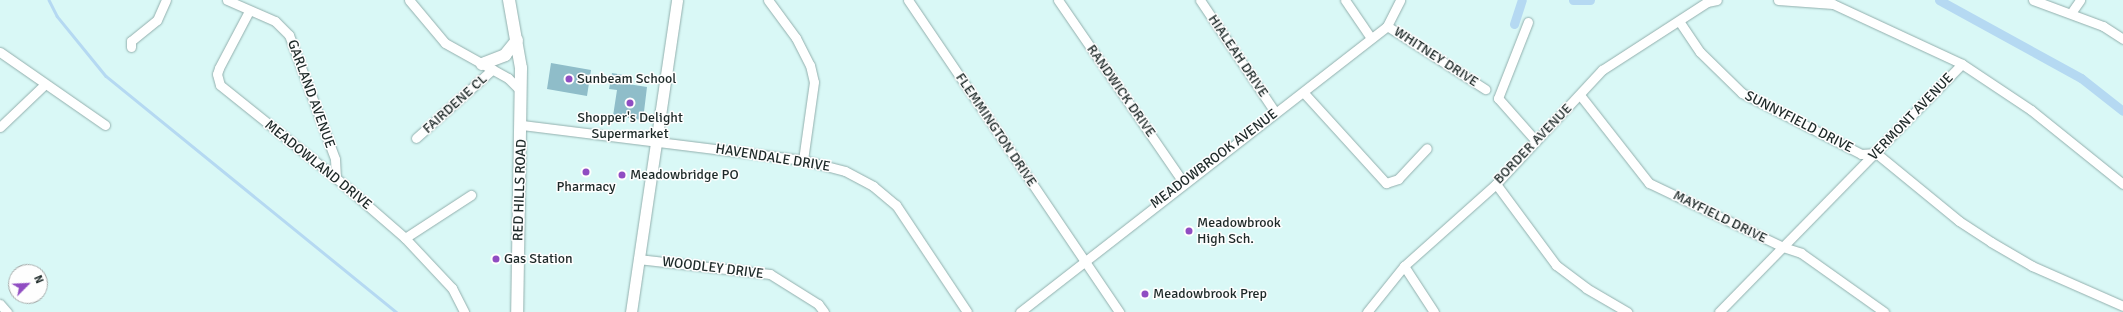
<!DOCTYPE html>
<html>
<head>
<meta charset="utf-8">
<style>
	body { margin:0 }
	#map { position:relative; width:2123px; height:312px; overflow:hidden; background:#d9f8f6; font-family:Signika,sans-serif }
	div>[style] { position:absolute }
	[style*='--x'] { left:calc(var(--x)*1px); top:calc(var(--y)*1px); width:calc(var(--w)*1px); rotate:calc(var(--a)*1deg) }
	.stream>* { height:2.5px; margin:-1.25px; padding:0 1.25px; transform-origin:1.25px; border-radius:1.25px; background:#b5d9f2 }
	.canal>* { height:9px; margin:-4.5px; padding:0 4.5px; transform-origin:4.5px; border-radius:4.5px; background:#b5d9f2 }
	.building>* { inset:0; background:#8fbdc9 }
	.roads { filter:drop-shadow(0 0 1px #92afad) drop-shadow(0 0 1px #92afad) }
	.minor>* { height:9px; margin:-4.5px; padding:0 4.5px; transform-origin:4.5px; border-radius:4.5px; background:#fff }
	.tertiary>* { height:11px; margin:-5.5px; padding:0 5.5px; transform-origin:5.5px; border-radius:5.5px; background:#fff }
	.secondary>* { height:12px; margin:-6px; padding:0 6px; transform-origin:6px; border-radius:6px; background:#fff }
	.dots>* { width:11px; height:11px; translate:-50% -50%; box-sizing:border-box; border:2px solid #fefefe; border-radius:50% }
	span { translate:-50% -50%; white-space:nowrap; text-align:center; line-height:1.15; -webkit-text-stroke:3px #fefefe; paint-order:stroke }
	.street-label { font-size:14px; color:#1d2928 }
	.poi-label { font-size:14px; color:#1d2928 }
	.left { translate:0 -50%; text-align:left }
	.north { position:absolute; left:8px; top:264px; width:40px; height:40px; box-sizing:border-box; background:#fefefe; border:1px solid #a4a9a8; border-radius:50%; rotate:66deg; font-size:11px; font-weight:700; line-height:16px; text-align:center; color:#1d2928 }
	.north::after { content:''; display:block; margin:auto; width:14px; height:18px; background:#904dc2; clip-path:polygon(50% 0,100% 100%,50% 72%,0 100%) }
</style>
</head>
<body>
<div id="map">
	<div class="stream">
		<div style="--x:49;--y:0;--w:18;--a:63"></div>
		<div style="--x:57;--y:16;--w:77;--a:50.8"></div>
		<div style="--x:106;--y:76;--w:374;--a:39.1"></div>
	</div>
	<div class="canal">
		<div style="--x:1573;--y:0;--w:17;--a:0"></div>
		<div style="--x:1939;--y:0;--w:162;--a:28.8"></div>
		<div style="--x:2081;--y:78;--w:53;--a:38.2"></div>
		<div style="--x:1514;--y:24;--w:25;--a:-72"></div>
	</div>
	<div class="building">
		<div style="clip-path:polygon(551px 63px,591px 70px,587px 96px,547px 89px)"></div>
		<div style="clip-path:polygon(612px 73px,629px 76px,628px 84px,647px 87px,643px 120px,613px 116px,617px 90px,609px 89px)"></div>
	</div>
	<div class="roads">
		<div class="minor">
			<div style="--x:227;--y:0;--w:52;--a:23.6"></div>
			<div style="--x:275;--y:21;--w:20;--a:45"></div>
			<div style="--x:289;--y:35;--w:132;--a:69.6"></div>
			<div style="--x:335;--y:159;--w:19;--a:87"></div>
			<div style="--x:409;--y:0;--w:56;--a:50.1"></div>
			<div style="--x:445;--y:43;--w:72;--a:29.1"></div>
			<div style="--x:508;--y:78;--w:18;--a:45"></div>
			<div style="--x:768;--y:0;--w:47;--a:53.6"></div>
			<div style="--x:796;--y:38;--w:30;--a:63"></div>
			<div style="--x:810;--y:65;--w:17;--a:77"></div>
			<div style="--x:814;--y:82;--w:79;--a:98"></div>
			<div style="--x:908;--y:0;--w:377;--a:55.9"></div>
			<div style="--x:1058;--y:0;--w:222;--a:55.5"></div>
			<div style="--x:1200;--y:0;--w:135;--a:56.2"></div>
			<div style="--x:1345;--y:0;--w:46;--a:55.6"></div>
			<div style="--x:1778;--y:0;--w:55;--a:4.2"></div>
			<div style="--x:1833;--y:4;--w:142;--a:24.9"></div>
			<div style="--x:1962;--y:64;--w:83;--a:33.7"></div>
			<div style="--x:2031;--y:110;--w:118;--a:38.8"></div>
			<div style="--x:2033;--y:0;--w:75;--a:20.4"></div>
			<div style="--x:2103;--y:26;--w:24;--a:33"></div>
			<div style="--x:249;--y:11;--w:64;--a:117.8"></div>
			<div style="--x:219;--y:68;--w:6;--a:108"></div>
			<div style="--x:217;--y:74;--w:11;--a:75"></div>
			<div style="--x:220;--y:85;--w:149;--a:38.7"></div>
			<div style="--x:336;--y:178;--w:91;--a:41"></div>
			<div style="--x:405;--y:238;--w:69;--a:46.8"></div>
			<div style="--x:452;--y:288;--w:27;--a:63"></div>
			<div style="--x:2071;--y:13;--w:16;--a:-55"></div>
			<div style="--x:1679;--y:21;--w:37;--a:56"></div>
			<div style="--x:1700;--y:52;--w:59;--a:44.3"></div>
			<div style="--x:1742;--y:93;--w:134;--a:27.1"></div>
			<div style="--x:1861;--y:154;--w:15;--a:-4"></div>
			<div style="--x:1876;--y:153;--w:107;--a:39.3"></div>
			<div style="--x:1959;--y:221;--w:38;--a:33"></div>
			<div style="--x:1991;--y:242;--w:48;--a:30.3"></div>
			<div style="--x:2032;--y:266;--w:99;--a:23.7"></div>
			<div style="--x:1528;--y:22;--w:82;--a:111.5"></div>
			<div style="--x:1498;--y:98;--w:57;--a:48.5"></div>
			<div style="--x:1387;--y:26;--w:117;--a:32.7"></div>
			<div style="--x:131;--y:47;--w:6;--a:-90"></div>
			<div style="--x:131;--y:41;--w:33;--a:-39"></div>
			<div style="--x:157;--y:20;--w:22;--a:-66"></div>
			<div style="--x:0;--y:52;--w:128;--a:34.8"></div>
			<div style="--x:1304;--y:93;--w:122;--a:47.7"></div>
			<div style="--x:1386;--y:183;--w:13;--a:-18"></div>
			<div style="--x:1398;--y:179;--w:42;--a:-46.9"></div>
			<div style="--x:1580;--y:95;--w:112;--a:51.9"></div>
			<div style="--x:1649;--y:183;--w:148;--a:25.5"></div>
			<div style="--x:1783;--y:247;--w:19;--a:18"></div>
			<div style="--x:1801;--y:253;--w:102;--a:35.4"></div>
			<div style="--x:522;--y:125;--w:283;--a:7.1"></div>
			<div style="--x:803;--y:160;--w:43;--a:14.7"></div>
			<div style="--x:845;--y:171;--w:32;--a:28"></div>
			<div style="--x:873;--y:186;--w:30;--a:40"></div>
			<div style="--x:896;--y:205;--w:128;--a:56.4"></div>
			<div style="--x:0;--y:127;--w:62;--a:-43.7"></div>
			<div style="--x:416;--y:138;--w:103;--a:-41.9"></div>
			<div style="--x:1496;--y:184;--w:101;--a:53.5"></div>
			<div style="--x:1556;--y:265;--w:38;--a:37"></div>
			<div style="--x:1586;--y:288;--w:48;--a:30.3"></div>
			<div style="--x:405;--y:238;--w:79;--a:-33.1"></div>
			<div style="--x:638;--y:259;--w:133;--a:6.5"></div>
			<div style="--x:770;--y:274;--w:57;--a:32"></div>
			<div style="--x:818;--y:304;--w:10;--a:53"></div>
			<div style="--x:1404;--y:266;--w:55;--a:56.9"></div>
			<div style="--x:0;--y:304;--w:11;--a:49"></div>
			<div style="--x:1020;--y:312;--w:465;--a:-37.9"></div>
			<div style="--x:1387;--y:26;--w:29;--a:-63"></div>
			<div style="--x:1367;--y:312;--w:59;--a:-51.2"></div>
			<div style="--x:1404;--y:266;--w:123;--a:-41.7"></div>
			<div style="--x:1496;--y:184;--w:156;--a:-47.1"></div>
			<div style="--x:1602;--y:70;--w:125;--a:-32.9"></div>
			<div style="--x:1707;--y:2;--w:10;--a:-11"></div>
			<div style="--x:1719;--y:312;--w:347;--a:-45.6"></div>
		</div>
		<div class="tertiary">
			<div style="--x:631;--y:312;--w:315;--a:-81.6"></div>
		</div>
		<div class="secondary">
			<div style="--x:509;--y:0;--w:69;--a:80"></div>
			<div style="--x:521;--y:68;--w:244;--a:90.9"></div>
			<div style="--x:482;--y:64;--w:25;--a:-21"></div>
			<div style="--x:505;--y:55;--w:19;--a:-51"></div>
		</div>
	</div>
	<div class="dots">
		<div style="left:569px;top:79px;background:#904dc2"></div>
		<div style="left:630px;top:103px;background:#904dc2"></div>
		<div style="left:586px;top:172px;background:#904dc2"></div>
		<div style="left:622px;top:175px;background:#904dc2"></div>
		<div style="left:1189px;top:231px;background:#904dc2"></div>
		<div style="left:496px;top:259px;background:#904dc2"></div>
		<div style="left:1145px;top:294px;background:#904dc2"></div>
	</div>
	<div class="street-label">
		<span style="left:1238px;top:56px;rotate:56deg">HIALEAH DRIVE</span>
		<span style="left:1436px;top:57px;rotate:33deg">WHITNEY DRIVE</span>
		<span style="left:1121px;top:91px;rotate:55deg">RANDWICK DRIVE</span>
		<span style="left:311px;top:94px;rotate:70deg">GARLAND AVENUE</span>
		<span style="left:455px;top:104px;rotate:-42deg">FAIRDENE CL</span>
		<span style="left:1911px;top:117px;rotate:-46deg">VERMONT AVENUE</span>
		<span style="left:1799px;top:122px;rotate:27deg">SUNNYFIELD DRIVE</span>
		<span style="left:996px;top:130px;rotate:56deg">FLEMMINGTON DRIVE</span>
		<span style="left:1533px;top:144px;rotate:-46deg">BORDER AVENUE</span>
		<span style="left:773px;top:158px;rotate:9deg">HAVENDALE DRIVE</span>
		<span style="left:1214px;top:159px;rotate:-37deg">MEADOWBROOK AVENUE</span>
		<span style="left:318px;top:165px;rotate:39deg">MEADOWLAND DRIVE</span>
		<span style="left:520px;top:190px;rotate:-88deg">RED HILLS ROAD</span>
		<span style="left:1720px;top:217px;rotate:26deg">MAYFIELD DRIVE</span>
		<span style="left:713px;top:268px;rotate:7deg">WOODLEY DRIVE</span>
	</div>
	<div class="poi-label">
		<span class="left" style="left:577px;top:79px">Sunbeam School</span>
		<span style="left:630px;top:126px">Shopper's Delight<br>Supermarket</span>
		<span class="left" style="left:630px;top:175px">Meadowbridge PO</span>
		<span style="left:586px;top:187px">Pharmacy</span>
		<span class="left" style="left:1197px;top:231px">Meadowbrook<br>High Sch.</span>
		<span class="left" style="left:504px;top:259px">Gas Station</span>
		<span class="left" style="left:1153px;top:294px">Meadowbrook Prep</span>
	</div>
	<div class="north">N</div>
</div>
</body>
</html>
